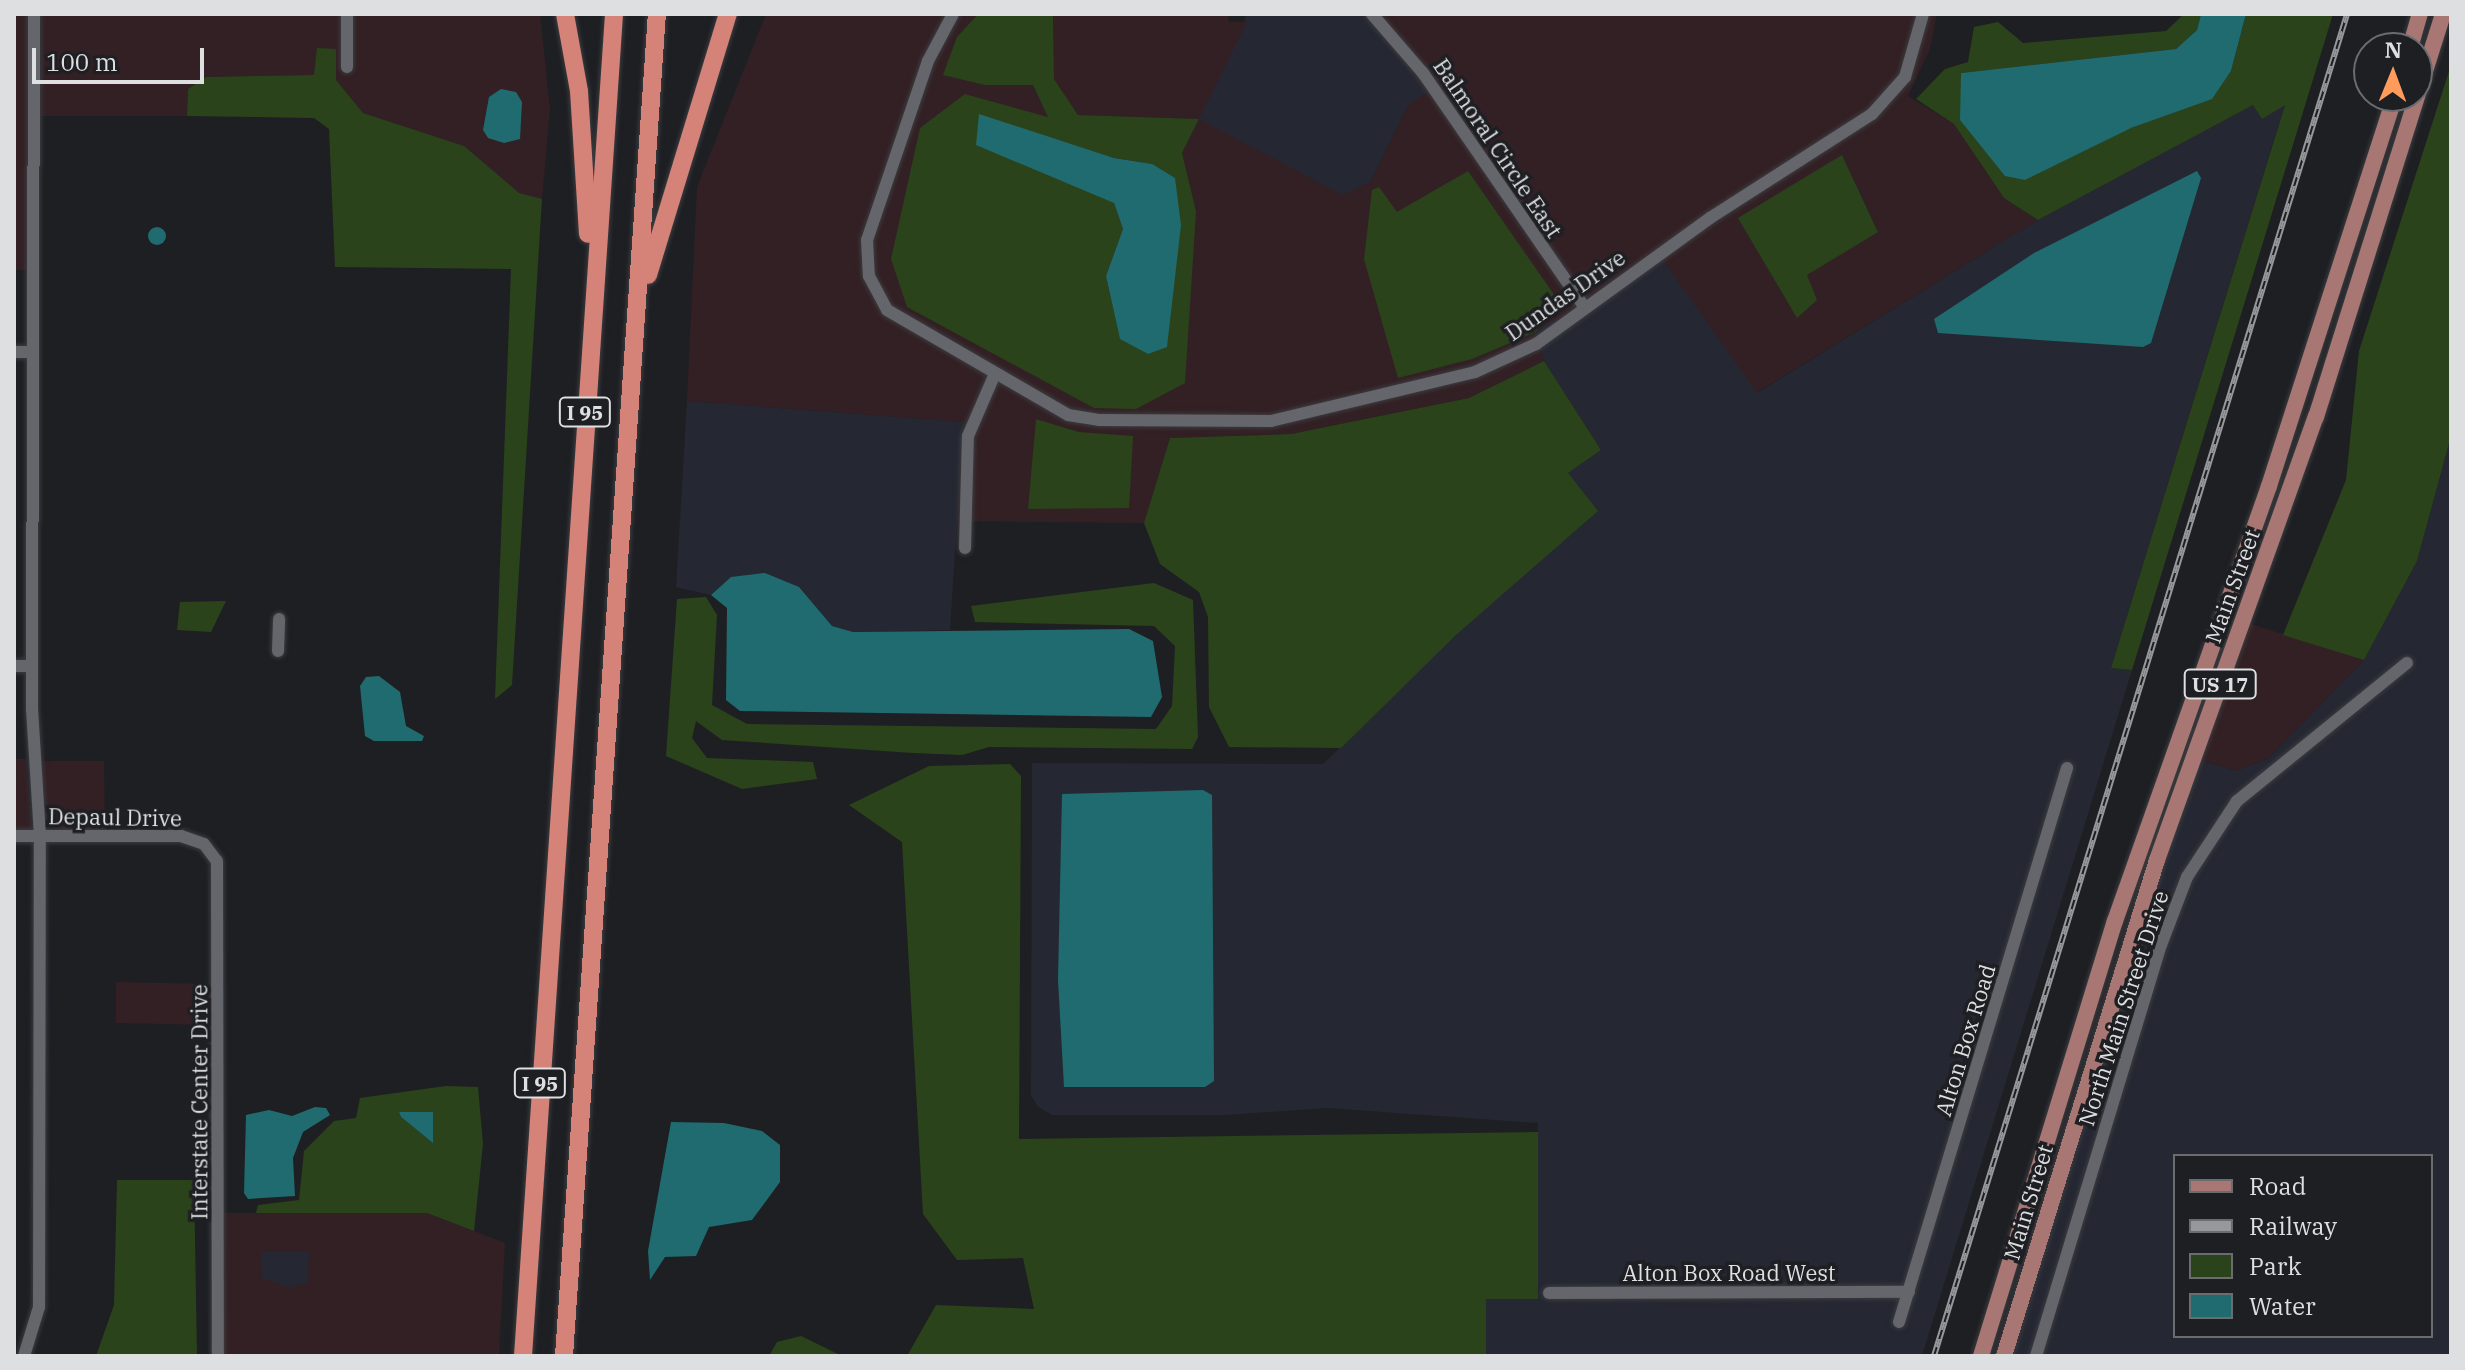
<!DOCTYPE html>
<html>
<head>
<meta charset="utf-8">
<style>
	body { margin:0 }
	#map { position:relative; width:2465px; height:1370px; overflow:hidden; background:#1e1f23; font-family:"IBM Plex Serif",serif }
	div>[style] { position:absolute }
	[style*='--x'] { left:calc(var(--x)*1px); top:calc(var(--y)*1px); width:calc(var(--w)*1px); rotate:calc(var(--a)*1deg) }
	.commercial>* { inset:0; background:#332024 }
	.built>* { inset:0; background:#252832 }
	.green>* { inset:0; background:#2b431a }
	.water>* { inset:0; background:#1f6b6f }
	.round { border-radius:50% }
	.roads { filter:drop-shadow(0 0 2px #3b3c40) drop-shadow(0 0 2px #3b3c40) }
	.minor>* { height:12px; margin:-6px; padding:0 6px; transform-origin:6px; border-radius:6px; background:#65666b }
	.major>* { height:16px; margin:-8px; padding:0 8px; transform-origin:8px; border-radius:8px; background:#a87773 }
	.highway>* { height:18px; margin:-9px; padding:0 9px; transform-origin:9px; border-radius:9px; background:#d58379 }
	.rail>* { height:6px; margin-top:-3px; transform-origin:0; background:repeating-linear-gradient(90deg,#1e1f23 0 9px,#97989b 0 18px); box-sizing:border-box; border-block:2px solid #97989b }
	span { translate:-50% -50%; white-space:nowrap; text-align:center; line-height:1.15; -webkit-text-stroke:7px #1e1f23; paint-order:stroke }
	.shield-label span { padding:2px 6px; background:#1e1f23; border:2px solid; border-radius:6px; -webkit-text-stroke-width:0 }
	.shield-label { font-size:20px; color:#dedfe1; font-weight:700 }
	.street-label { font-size:22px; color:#dedfe1 }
	.frame { position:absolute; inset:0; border:16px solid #dedfe1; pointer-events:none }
	.legend { position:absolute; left:2173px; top:1154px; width:260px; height:184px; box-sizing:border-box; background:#1e1f23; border:2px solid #6b6c6f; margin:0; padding:10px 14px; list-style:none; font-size:24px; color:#dedfe1 }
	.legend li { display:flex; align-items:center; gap:16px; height:40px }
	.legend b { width:40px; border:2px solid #6b6c6f }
	.north { position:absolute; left:2353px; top:32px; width:80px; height:80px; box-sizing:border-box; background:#1e1f23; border:2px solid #6b6c6f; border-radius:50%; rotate:1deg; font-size:22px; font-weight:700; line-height:32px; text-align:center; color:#dedfe1 }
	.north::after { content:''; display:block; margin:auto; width:28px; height:36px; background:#ff9b5b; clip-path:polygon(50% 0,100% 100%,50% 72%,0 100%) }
	.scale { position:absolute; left:32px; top:48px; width:172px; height:36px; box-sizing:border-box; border:4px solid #dedfe1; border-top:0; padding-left:10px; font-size:24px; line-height:28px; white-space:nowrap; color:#dedfe1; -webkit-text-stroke:6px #1e1f23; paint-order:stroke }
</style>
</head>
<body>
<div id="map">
	<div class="commercial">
		<div style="clip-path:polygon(14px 14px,29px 14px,27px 270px,14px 270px)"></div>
		<div style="clip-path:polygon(41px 14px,540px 14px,550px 109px,542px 199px,519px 194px,464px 146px,363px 113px,336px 80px,335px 49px,314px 75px,206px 77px,188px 89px,187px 116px,40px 116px)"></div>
		<div style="clip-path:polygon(evenodd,766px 14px,978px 14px,957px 37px,985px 85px,1033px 85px,1049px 118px,965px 94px,1196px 211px,1182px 153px,1199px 119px,1078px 115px,1054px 79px,1053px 14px,1228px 14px,1229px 22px,1244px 22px,1246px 14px,1247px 23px,1370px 182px,1408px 105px,1382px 29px,1357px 14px,1937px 14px,1930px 49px,1908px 96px,1954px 124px,2004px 198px,2038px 220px,1756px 393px,1662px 260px,1536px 332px,1544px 361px,1469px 398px,1291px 434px,1170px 438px,1144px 523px,957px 521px,962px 422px,687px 401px,697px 187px,766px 14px,1842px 155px,1878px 231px,1807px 275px,1842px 155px,766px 14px,1037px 419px,1079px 432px,1028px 509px,1037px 419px)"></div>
		<div style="clip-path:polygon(2248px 623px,2364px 660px,2269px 758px,2236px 771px,2201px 760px)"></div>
		<div style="clip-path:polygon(14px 759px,26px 759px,32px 841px,14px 841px)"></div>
		<div style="clip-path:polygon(39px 761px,104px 761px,105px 831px,63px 831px,49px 825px)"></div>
		<div style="clip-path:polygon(116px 982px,214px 984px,213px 1025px,116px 1023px)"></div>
		<div style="clip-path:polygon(224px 1213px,427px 1213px,505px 1243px,499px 1356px,224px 1356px)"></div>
	</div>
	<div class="built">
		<div style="clip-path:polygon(1246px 14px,1357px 14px,1382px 29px,1427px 93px,1408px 105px,1370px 182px,1343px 195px,1199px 119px,1246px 24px)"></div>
		<div style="clip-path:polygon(2285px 104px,2111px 668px,2132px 670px,1922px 1356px,1486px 1356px,1486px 1298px,1538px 1298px,1538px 1123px,1327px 1108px,1226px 1115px,1052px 1115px,1038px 1107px,1031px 1095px,1032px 763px,1323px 764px,1457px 634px,1568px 473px,1601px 450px,1544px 361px,1536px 332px,1662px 259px,1757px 393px,2038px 220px,2253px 105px)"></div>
		<div style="clip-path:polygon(687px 401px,963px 422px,950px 630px,853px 632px,832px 626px,799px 587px,731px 577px,711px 595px,676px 587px)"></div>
		<div style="clip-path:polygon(evenodd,2451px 436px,2451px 1356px,2013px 1356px,2162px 865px,2200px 760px,2236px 771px,2269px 758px,2364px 660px,2417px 561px,2451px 436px,2175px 1156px,2431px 1156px,2431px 1336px,2175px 1336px,2175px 1156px)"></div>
		<div style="clip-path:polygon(262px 1252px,309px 1252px,308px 1282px,290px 1288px,262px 1278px)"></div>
	</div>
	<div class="green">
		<div style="clip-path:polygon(evenodd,978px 14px,1053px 14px,1054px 79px,1078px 115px,1199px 119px,1182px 153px,1196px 211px,1185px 383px,1136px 409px,1094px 408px,907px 307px,891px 259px,920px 128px,965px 94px,1048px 117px,1033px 85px,985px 85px,943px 75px,957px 37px,978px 14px,979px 115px,1114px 158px,1152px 164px,1148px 354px,1120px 338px,1106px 276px,1123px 229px,1114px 203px,979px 115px)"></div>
		<div style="clip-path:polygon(2184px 14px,2201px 14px,2197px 30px,2176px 49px,1961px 73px,2131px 128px,2212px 98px,2231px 71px,2246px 14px,2333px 14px,2132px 670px,2111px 668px,2285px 105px,2262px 119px,2253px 105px,2038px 220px,2004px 198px,1954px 124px,1916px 99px,1945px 69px,1968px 62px,1974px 27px,1998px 22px,2023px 43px,2166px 31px)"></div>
		<div style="clip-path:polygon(317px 48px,336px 49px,336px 80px,363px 113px,464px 146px,519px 193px,542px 199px,512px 685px,495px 699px,511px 269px,335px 267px,329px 129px,314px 118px,187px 116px,188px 89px,206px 77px,314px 75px)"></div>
		<div style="clip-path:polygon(2451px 65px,2451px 436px,2417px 561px,2364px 660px,2283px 635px,2346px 480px,2359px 351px)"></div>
		<div style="clip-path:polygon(1842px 155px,1878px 232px,1807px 275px,1817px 300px,1797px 318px,1738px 218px)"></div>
		<div style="clip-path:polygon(1468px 171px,1557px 299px,1536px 332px,1472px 359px,1398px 378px,1364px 259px,1372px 190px,1379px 187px,1397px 212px)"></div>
		<div style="clip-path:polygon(1544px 361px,1601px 450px,1568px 473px,1598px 511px,1457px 634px,1341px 748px,1229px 747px,1209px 707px,1208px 617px,1199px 592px,1160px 564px,1144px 523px,1170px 438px,1291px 434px,1469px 398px)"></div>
		<div style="clip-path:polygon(1036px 419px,1079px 432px,1133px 436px,1129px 508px,1028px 509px)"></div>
		<div style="clip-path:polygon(1154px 583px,1193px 600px,1198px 737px,1192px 749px,989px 747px,962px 755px,913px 753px,722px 740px,696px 721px,692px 738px,707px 758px,813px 762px,817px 779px,742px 789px,666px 756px,677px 599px,706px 597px,717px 615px,712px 705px,747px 724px,1156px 729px,1172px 706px,1175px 646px,1154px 626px,975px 622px,971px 606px)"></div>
		<div style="clip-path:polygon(226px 601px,211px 632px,177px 630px,180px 602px)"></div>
		<div style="clip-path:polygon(1010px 764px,1021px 776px,1019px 1139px,1538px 1132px,1538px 1299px,1486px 1299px,1486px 1356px,907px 1356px,936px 1305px,1034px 1309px,1023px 1258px,957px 1260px,923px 1214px,902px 842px,849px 805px,929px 766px)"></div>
		<div style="clip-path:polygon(evenodd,446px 1086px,478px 1087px,483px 1144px,474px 1231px,427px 1213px,256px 1213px,258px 1205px,299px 1200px,304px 1151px,334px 1121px,356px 1118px,360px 1098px,446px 1086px,399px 1112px,433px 1112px,432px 1142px,401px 1117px,399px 1112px)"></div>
		<div style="clip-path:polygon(117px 1180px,194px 1180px,197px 1356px,96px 1356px,114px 1305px)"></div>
		<div style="clip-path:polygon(801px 1336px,842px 1356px,769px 1356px,777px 1342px)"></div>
	</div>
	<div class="water">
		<div style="clip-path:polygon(2201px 14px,2246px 14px,2231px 71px,2212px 99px,2131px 128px,2025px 180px,2005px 176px,1960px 120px,1961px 73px,2176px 49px,2197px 30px)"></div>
		<div style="clip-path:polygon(501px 89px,516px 92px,522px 102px,520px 139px,504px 143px,488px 138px,483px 130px,489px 97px)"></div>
		<div style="clip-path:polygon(979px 114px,1114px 158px,1152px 164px,1175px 178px,1181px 225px,1167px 347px,1148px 354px,1120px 339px,1106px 276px,1123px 229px,1114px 203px,976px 145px)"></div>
		<div style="clip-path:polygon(2197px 171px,2201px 178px,2151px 343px,2143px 347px,1938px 333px,1934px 319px,2034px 253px)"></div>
		<div class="round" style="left:148px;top:227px;width:18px;height:18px"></div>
		<div style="clip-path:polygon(765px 573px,799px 587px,832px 626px,853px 632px,1129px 629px,1153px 641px,1162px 697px,1151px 717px,740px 711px,726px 700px,727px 608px,711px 595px,731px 577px)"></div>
		<div style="clip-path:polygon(379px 676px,400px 692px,406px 726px,424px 736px,422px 741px,374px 741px,365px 736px,360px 686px,366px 677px)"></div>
		<div style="clip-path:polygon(1203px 790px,1212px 795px,1214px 1081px,1205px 1087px,1064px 1087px,1058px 980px,1062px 794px)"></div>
		<div style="clip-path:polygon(315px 1107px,326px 1108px,330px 1115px,303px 1132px,293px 1158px,295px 1196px,248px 1199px,244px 1193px,246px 1115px,269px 1110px,292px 1116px)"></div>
		<div style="clip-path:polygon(399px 1112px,433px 1112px,433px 1143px,401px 1117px)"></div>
		<div style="clip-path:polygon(671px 1122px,724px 1123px,762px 1131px,780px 1145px,780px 1182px,752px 1220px,709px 1227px,696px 1256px,665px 1257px,650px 1280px,648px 1251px)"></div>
	</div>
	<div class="roads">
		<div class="minor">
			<div style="--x:953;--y:14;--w:53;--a:118"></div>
			<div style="--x:928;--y:61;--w:189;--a:108.8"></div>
			<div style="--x:867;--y:240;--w:36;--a:87"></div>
			<div style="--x:869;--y:276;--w:38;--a:62"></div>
			<div style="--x:887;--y:310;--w:209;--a:30.1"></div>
			<div style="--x:1068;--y:415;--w:31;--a:9"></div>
			<div style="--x:1099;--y:420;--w:172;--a:0.3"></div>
			<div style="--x:1271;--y:421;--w:210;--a:-13.5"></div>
			<div style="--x:1475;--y:372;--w:67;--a:-24.7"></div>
			<div style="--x:1536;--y:344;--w:215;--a:-35.9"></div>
			<div style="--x:1710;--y:218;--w:193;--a:-32.7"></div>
			<div style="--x:1872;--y:114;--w:50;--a:-48.3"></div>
			<div style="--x:1905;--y:77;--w:66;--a:-74.1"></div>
			<div style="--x:1372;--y:14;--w:78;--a:49.2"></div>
			<div style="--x:1423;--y:73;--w:285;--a:55.4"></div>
			<div style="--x:347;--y:67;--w:53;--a:-90"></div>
			<div style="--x:14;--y:352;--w:19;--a:0"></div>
			<div style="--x:965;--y:548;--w:112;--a:-88.5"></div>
			<div style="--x:968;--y:436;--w:65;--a:-66.6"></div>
			<div style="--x:278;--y:651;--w:32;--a:-88"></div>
			<div style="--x:14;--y:666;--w:18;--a:0"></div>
			<div style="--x:14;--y:836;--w:167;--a:0"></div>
			<div style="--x:181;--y:836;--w:24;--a:19"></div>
			<div style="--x:204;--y:844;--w:21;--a:53"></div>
			<div style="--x:217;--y:861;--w:495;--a:89.9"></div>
			<div style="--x:1549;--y:1293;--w:360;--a:-0.2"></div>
			<div style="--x:1899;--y:1322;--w:579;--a:-73.13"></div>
			<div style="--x:24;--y:1356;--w:51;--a:-73"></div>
			<div style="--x:39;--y:1307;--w:471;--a:-89.9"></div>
			<div style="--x:40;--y:836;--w:127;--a:-93.6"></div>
			<div style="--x:32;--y:709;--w:695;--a:-89.84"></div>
			<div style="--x:2036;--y:1356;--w:430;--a:-73.1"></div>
			<div style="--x:2161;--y:945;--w:73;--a:-69.1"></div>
			<div style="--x:2187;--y:877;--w:91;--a:-56.7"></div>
			<div style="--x:2237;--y:801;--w:219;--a:-39.1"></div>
		</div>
		<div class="major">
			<div style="--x:2410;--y:48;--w:35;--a:-74"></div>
			<div style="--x:1981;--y:1356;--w:455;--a:-72.9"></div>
			<div style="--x:2115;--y:921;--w:461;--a:-70.5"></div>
			<div style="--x:2269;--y:486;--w:410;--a:-72.1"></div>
			<div style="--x:2004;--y:1356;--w:519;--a:-72.86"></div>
			<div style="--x:2157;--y:860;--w:471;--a:-70.3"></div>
			<div style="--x:2316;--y:417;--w:423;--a:-72.5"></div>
		</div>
		<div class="highway">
			<div style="--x:565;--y:14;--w:78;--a:79.7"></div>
			<div style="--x:579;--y:91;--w:143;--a:86.4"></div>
			<div style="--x:648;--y:275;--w:273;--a:-73"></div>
			<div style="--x:523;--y:1356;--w:1345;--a:-86.12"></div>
			<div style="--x:564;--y:1356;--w:1345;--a:-86.04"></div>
		</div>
	</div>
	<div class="rail">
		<div style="--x:1934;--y:1356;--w:1404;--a:-72.89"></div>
	</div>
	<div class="shield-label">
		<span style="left:585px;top:412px">I 95</span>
		<span style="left:2220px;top:684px">US 17</span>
		<span style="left:540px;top:1083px">I 95</span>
	</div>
	<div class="street-label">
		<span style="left:1498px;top:148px;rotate:56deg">Balmoral Circle East</span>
		<span style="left:1565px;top:295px;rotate:-35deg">Dundas Drive</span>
		<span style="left:2232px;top:586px;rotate:-70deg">Main Street</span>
		<span style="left:115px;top:817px;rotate:1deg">Depaul Drive</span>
		<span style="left:2123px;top:1008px;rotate:-72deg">North Main Street Drive</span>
		<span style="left:1965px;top:1040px;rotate:-73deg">Alton Box Road</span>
		<span style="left:199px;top:1102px;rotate:-90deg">Interstate Center Drive</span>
		<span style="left:2028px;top:1202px;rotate:-73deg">Main Street</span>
		<span style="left:1729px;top:1273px">Alton Box Road West</span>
	</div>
	<div class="frame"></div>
	<ul class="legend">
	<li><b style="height:10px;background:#a87773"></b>Road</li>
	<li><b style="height:10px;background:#97989b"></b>Railway</li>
	<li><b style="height:22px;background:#2b431a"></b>Park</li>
	<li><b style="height:22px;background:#1f6b6f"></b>Water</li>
	</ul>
	<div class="north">N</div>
	<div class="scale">100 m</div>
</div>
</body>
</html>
